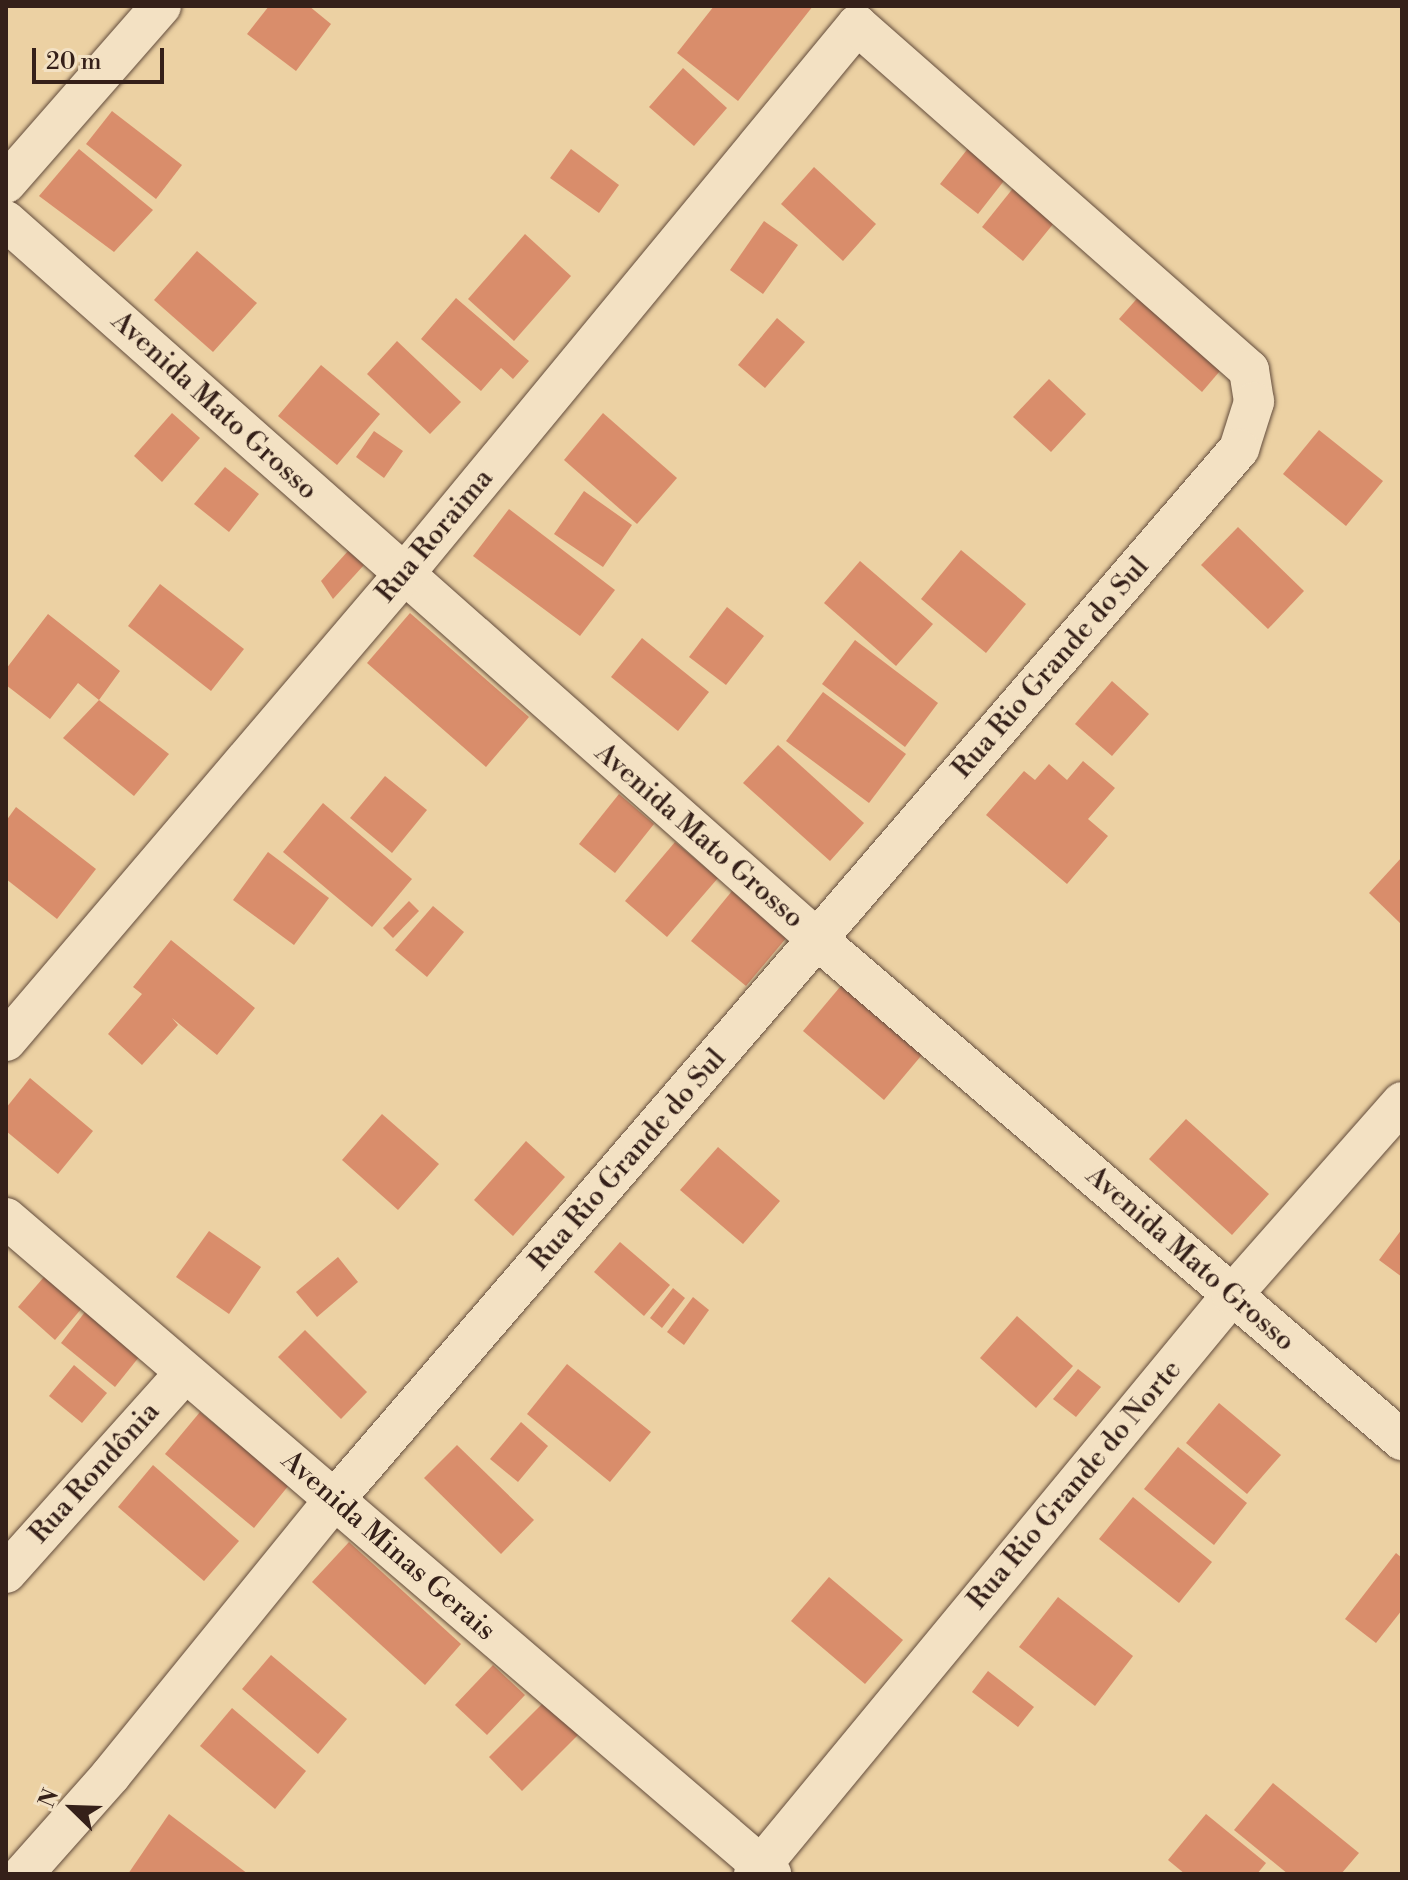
<!DOCTYPE html>
<html>
<head>
<meta charset="utf-8">
<style>
	body { margin:0 }
	#map { position:relative; width:1408px; height:1880px; overflow:hidden; background:#ecd1a3; font-family:"Libre Bodoni",serif }
	div>[style] { position:absolute }
	[style*='--x'] { left:calc(var(--x)*1px); top:calc(var(--y)*1px); width:calc(var(--w)*1px); rotate:calc(var(--a)*1deg) }
	.building>* { inset:0; background:#d98d6b }
	.roads { filter:drop-shadow(0 0 2px #634c3c) drop-shadow(0 0 2px #634c3c) }
	.minor>* { height:40px; margin:-20px; padding:0 20px; transform-origin:20px; border-radius:20px; background:#f3e1c3 }
	span { translate:-50% -50%; white-space:nowrap; text-align:center; line-height:1.15; -webkit-text-stroke:7px #f3e1c3; paint-order:stroke }
	.street-label { font-size:28px; color:#352019 }
	.frame { position:absolute; inset:0; border:8px solid #352019; pointer-events:none }
	.north { position:absolute; left:32px; top:1768px; width:80px; height:80px; -webkit-text-stroke:6px #f3e1c3; paint-order:stroke; rotate:293deg; font-size:22px; font-weight:700; line-height:32px; text-align:center; color:#352019 }
	.north::after { content:''; display:block; margin:auto; width:28px; height:36px; background:#352019; clip-path:polygon(50% 0,100% 100%,50% 72%,0 100%) }
	.scale { position:absolute; left:32px; top:48px; width:132px; height:36px; box-sizing:border-box; border:4px solid #352019; border-top:0; padding-left:10px; font-size:24px; line-height:28px; white-space:nowrap; color:#352019; -webkit-text-stroke:6px #f3e1c3; paint-order:stroke }
</style>
</head>
<body>
<div id="map">
	<div class="building">
		<div style="clip-path:polygon(269px 6px,309px 6px,331px 24px,296px 71px,247px 34px)"></div>
		<div style="clip-path:polygon(714px 6px,813px 6px,738px 101px,677px 53px)"></div>
		<div style="clip-path:polygon(683px 68px,727px 108px,694px 146px,649px 107px)"></div>
		<div style="clip-path:polygon(112px 111px,182px 165px,156px 199px,86px 144px)"></div>
		<div style="clip-path:polygon(977px 137px,1014px 168px,978px 214px,940px 184px)"></div>
		<div style="clip-path:polygon(79px 149px,153px 210px,114px 252px,39px 196px)"></div>
		<div style="clip-path:polygon(571px 149px,619px 185px,599px 213px,550px 178px)"></div>
		<div style="clip-path:polygon(814px 167px,876px 224px,843px 261px,781px 204px)"></div>
		<div style="clip-path:polygon(1026px 172px,1067px 207px,1023px 261px,982px 227px)"></div>
		<div style="clip-path:polygon(764px 221px,798px 245px,763px 294px,730px 270px)"></div>
		<div style="clip-path:polygon(525px 234px,571px 276px,514px 341px,468px 299px)"></div>
		<div style="clip-path:polygon(197px 251px,257px 303px,213px 352px,154px 300px)"></div>
		<div style="clip-path:polygon(1148px 286px,1231px 358px,1202px 392px,1119px 319px)"></div>
		<div style="clip-path:polygon(456px 298px,529px 361px,513px 379px,501px 368px,481px 391px,421px 339px)"></div>
		<div style="clip-path:polygon(777px 318px,805px 342px,765px 388px,738px 365px)"></div>
		<div style="clip-path:polygon(397px 341px,461px 402px,430px 434px,367px 374px)"></div>
		<div style="clip-path:polygon(321px 365px,380px 414px,337px 465px,278px 416px)"></div>
		<div style="clip-path:polygon(1049px 379px,1086px 414px,1051px 452px,1013px 417px)"></div>
		<div style="clip-path:polygon(172px 413px,200px 438px,162px 482px,134px 456px)"></div>
		<div style="clip-path:polygon(603px 413px,677px 478px,637px 524px,564px 460px)"></div>
		<div style="clip-path:polygon(1319px 430px,1383px 481px,1346px 526px,1283px 474px)"></div>
		<div style="clip-path:polygon(374px 431px,403px 451px,384px 478px,356px 457px)"></div>
		<div style="clip-path:polygon(225px 467px,259px 494px,229px 532px,194px 504px)"></div>
		<div style="clip-path:polygon(584px 491px,632px 525px,603px 567px,554px 534px)"></div>
		<div style="clip-path:polygon(509px 509px,615px 590px,580px 636px,473px 556px)"></div>
		<div style="clip-path:polygon(1238px 527px,1304px 591px,1268px 629px,1201px 565px)"></div>
		<div style="clip-path:polygon(961px 550px,1026px 604px,986px 653px,921px 599px)"></div>
		<div style="clip-path:polygon(348px 551px,364px 565px,333px 599px,321px 581px)"></div>
		<div style="clip-path:polygon(860px 561px,933px 624px,896px 666px,824px 603px)"></div>
		<div style="clip-path:polygon(160px 584px,244px 649px,211px 691px,128px 626px)"></div>
		<div style="clip-path:polygon(727px 607px,764px 636px,726px 685px,689px 657px)"></div>
		<div style="clip-path:polygon(410px 613px,529px 717px,486px 767px,367px 663px)"></div>
		<div style="clip-path:polygon(48px 614px,120px 671px,99px 700px,78px 683px,50px 719px,6px 685px,6px 669px)"></div>
		<div style="clip-path:polygon(642px 638px,709px 692px,678px 731px,611px 677px)"></div>
		<div style="clip-path:polygon(855px 640px,938px 703px,905px 747px,822px 684px)"></div>
		<div style="clip-path:polygon(1112px 681px,1149px 714px,1112px 756px,1075px 724px)"></div>
		<div style="clip-path:polygon(823px 692px,906px 754px,869px 803px,786px 741px)"></div>
		<div style="clip-path:polygon(99px 700px,169px 754px,134px 796px,63px 738px)"></div>
		<div style="clip-path:polygon(778px 745px,864px 823px,830px 861px,743px 783px)"></div>
		<div style="clip-path:polygon(1083px 761px,1115px 788px,1088px 819px,1108px 836px,1067px 884px,986px 815px,1024px 771px,1035px 780px,1049px 764px,1067px 780px)"></div>
		<div style="clip-path:polygon(385px 776px,427px 810px,392px 853px,350px 818px)"></div>
		<div style="clip-path:polygon(619px 794px,654px 824px,615px 873px,579px 844px)"></div>
		<div style="clip-path:polygon(323px 803px,412px 879px,372px 927px,283px 852px)"></div>
		<div style="clip-path:polygon(16px 807px,96px 869px,57px 919px,6px 879px,6px 821px)"></div>
		<div style="clip-path:polygon(675px 842px,718px 878px,667px 937px,625px 901px)"></div>
		<div style="clip-path:polygon(268px 852px,329px 898px,294px 945px,233px 900px)"></div>
		<div style="clip-path:polygon(1402px 857px,1402px 925px,1369px 893px)"></div>
		<div style="clip-path:polygon(732px 891px,787px 937px,746px 986px,691px 941px)"></div>
		<div style="clip-path:polygon(409px 901px,419px 911px,393px 938px,383px 928px)"></div>
		<div style="clip-path:polygon(433px 906px,464px 932px,427px 977px,395px 950px)"></div>
		<div style="clip-path:polygon(171px 940px,255px 1008px,217px 1055px,172px 1018px,178px 1025px,142px 1065px,108px 1034px,142px 994px,133px 987px)"></div>
		<div style="clip-path:polygon(845px 981px,926px 1050px,884px 1100px,803px 1031px)"></div>
		<div style="clip-path:polygon(30px 1078px,93px 1131px,58px 1174px,6px 1131px,6px 1108px)"></div>
		<div style="clip-path:polygon(382px 1114px,439px 1164px,398px 1210px,342px 1160px)"></div>
		<div style="clip-path:polygon(1186px 1119px,1269px 1194px,1232px 1235px,1149px 1159px)"></div>
		<div style="clip-path:polygon(526px 1141px,565px 1177px,513px 1236px,474px 1200px)"></div>
		<div style="clip-path:polygon(718px 1147px,780px 1201px,743px 1244px,680px 1190px)"></div>
		<div style="clip-path:polygon(1402px 1229px,1402px 1277px,1379px 1260px)"></div>
		<div style="clip-path:polygon(209px 1231px,261px 1267px,229px 1314px,176px 1277px)"></div>
		<div style="clip-path:polygon(620px 1242px,670px 1285px,644px 1316px,594px 1272px)"></div>
		<div style="clip-path:polygon(338px 1257px,358px 1282px,317px 1317px,296px 1292px)"></div>
		<div style="clip-path:polygon(50px 1270px,87px 1302px,55px 1340px,18px 1307px)"></div>
		<div style="clip-path:polygon(673px 1288px,685px 1298px,662px 1328px,650px 1318px)"></div>
		<div style="clip-path:polygon(693px 1297px,709px 1310px,684px 1345px,667px 1332px)"></div>
		<div style="clip-path:polygon(85px 1312px,139px 1357px,115px 1387px,61px 1343px)"></div>
		<div style="clip-path:polygon(1017px 1316px,1073px 1366px,1036px 1408px,980px 1358px)"></div>
		<div style="clip-path:polygon(305px 1330px,367px 1392px,341px 1419px,278px 1357px)"></div>
		<div style="clip-path:polygon(567px 1364px,651px 1432px,610px 1482px,527px 1414px)"></div>
		<div style="clip-path:polygon(74px 1365px,107px 1393px,82px 1423px,49px 1396px)"></div>
		<div style="clip-path:polygon(1078px 1369px,1101px 1387px,1076px 1417px,1053px 1399px)"></div>
		<div style="clip-path:polygon(1219px 1403px,1281px 1455px,1247px 1494px,1186px 1443px)"></div>
		<div style="clip-path:polygon(200px 1412px,289px 1485px,254px 1528px,165px 1454px)"></div>
		<div style="clip-path:polygon(521px 1422px,548px 1446px,518px 1482px,490px 1459px)"></div>
		<div style="clip-path:polygon(457px 1445px,534px 1520px,501px 1554px,424px 1478px)"></div>
		<div style="clip-path:polygon(1178px 1447px,1247px 1503px,1214px 1545px,1144px 1489px)"></div>
		<div style="clip-path:polygon(153px 1465px,239px 1541px,204px 1581px,118px 1507px)"></div>
		<div style="clip-path:polygon(1133px 1497px,1212px 1562px,1179px 1603px,1099px 1539px)"></div>
		<div style="clip-path:polygon(349px 1542px,461px 1644px,425px 1685px,312px 1582px)"></div>
		<div style="clip-path:polygon(1396px 1553px,1402px 1558px,1402px 1610px,1376px 1643px,1345px 1619px)"></div>
		<div style="clip-path:polygon(829px 1577px,903px 1640px,865px 1684px,791px 1621px)"></div>
		<div style="clip-path:polygon(1058px 1597px,1133px 1656px,1095px 1706px,1019px 1647px)"></div>
		<div style="clip-path:polygon(271px 1655px,347px 1719px,318px 1754px,242px 1689px)"></div>
		<div style="clip-path:polygon(493px 1665px,525px 1695px,487px 1735px,455px 1705px)"></div>
		<div style="clip-path:polygon(988px 1671px,1034px 1707px,1018px 1727px,972px 1692px)"></div>
		<div style="clip-path:polygon(549px 1697px,582px 1731px,522px 1791px,489px 1757px)"></div>
		<div style="clip-path:polygon(232px 1708px,306px 1771px,275px 1809px,200px 1746px)"></div>
		<div style="clip-path:polygon(1273px 1783px,1359px 1853px,1341px 1874px,1288px 1874px,1234px 1830px)"></div>
		<div style="clip-path:polygon(169px 1814px,248px 1874px,128px 1874px)"></div>
		<div style="clip-path:polygon(1206px 1814px,1266px 1863px,1257px 1874px,1185px 1874px,1168px 1860px)"></div>
	</div>
	<div class="roads">
		<div class="minor">
			<div style="--x:6;--y:183;--w:235;--a:-48.8"></div>
			<div style="--x:6;--y:221;--w:1085;--a:41.52"></div>
			<div style="--x:818;--y:940;--w:769;--a:40.57"></div>
			<div style="--x:6;--y:1041;--w:614;--a:-49.56"></div>
			<div style="--x:404;--y:574;--w:712;--a:-50.47"></div>
			<div style="--x:857;--y:25;--w:522;--a:41.35"></div>
			<div style="--x:1249;--y:370;--w:32;--a:81"></div>
			<div style="--x:1254;--y:402;--w:49;--a:107.7"></div>
			<div style="--x:1239;--y:449;--w:1386;--a:130.73"></div>
			<div style="--x:335;--y:1499;--w:355;--a:129.1"></div>
			<div style="--x:111;--y:1775;--w:132;--a:131.6"></div>
			<div style="--x:6;--y:1218;--w:1008;--a:40.61"></div>
			<div style="--x:6;--y:1573;--w:268;--a:-48.2"></div>
			<div style="--x:754;--y:1874;--w:751;--a:-50.46"></div>
			<div style="--x:1232;--y:1295;--w:257;--a:-48.6"></div>
		</div>
	</div>
	<div class="street-label">
		<span style="left:214px;top:406px;rotate:42deg">Avenida Mato Grosso</span>
		<span style="left:435px;top:536px;rotate:-50deg">Rua Roraima</span>
		<span style="left:1051px;top:668px;rotate:-49deg">Rua Rio Grande do Sul</span>
		<span style="left:699px;top:836px;rotate:41deg">Avenida Mato Grosso</span>
		<span style="left:628px;top:1160px;rotate:-49deg">Rua Rio Grande do Sul</span>
		<span style="left:1190px;top:1259px;rotate:41deg">Avenida Mato Grosso</span>
		<span style="left:95px;top:1473px;rotate:-48deg">Rua Rondônia</span>
		<span style="left:1075px;top:1485px;rotate:-50deg">Rua Rio Grande do Norte</span>
		<span style="left:388px;top:1546px;rotate:41deg">Avenida Minas Gerais</span>
	</div>
	<div class="frame"></div>
	<div class="north">N</div>
	<div class="scale">20 m</div>
</div>
</body>
</html>
